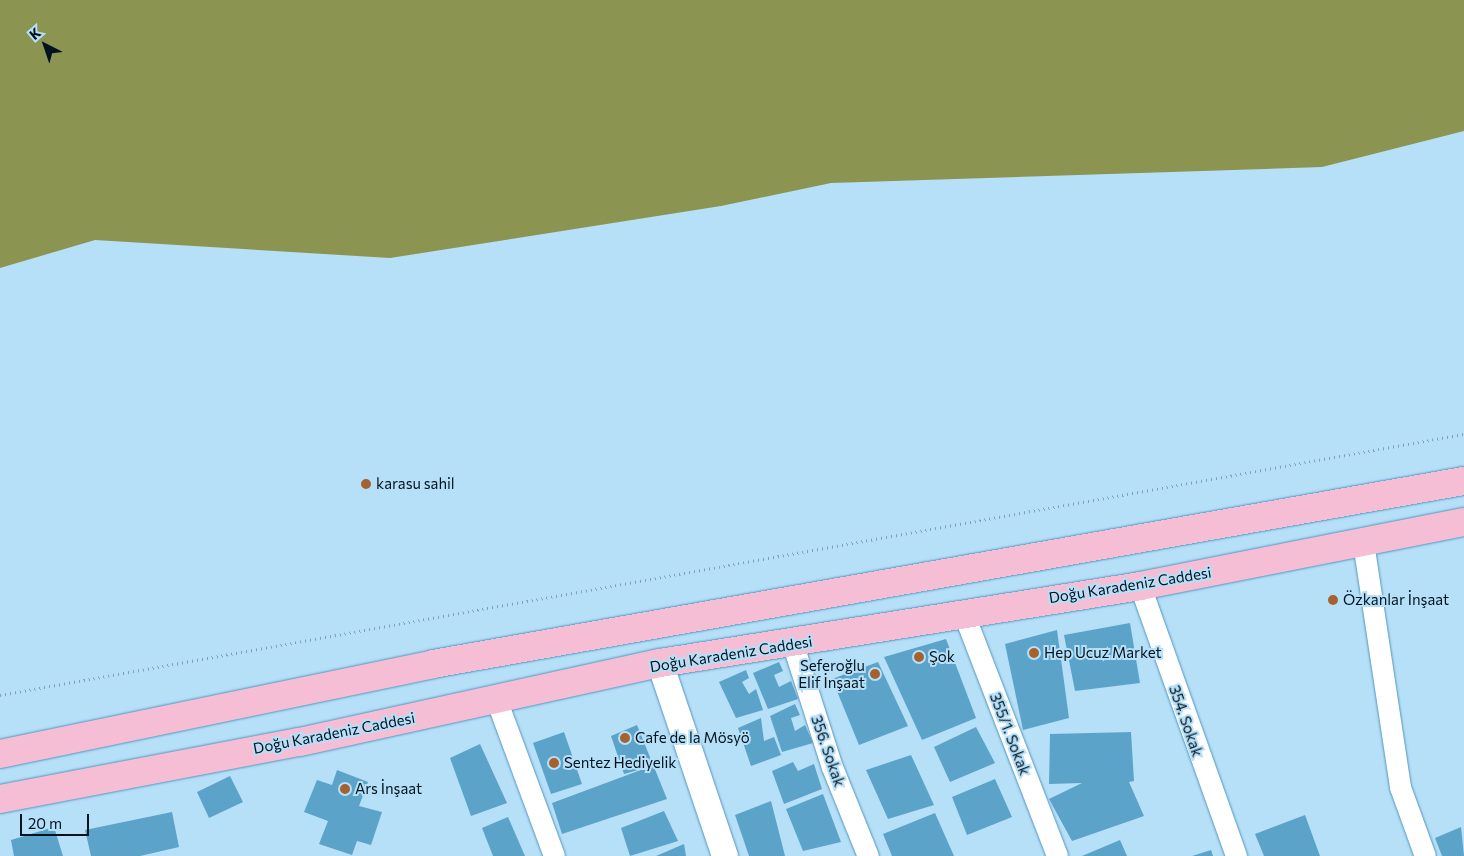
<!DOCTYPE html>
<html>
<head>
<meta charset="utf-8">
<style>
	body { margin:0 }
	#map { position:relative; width:1464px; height:856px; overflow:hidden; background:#b6dff8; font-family:Commissioner,sans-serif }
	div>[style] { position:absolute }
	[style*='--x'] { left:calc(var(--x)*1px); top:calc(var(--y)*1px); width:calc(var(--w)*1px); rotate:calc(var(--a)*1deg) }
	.water>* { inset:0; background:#8b9450 }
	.building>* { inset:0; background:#5ca3ca }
	.path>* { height:3px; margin-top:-1.5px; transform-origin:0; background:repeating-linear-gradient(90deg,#7fa2b7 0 1px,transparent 0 5px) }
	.roads { filter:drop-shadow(0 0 1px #5197bd) drop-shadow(0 0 1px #5197bd) }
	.minor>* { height:21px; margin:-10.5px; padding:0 10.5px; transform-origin:10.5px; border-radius:10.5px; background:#fff }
	.tertiary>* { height:26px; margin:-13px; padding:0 13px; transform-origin:13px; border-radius:13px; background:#fff }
	.primary>* { height:28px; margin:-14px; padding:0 14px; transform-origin:14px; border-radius:14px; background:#f6bed4 }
	.dots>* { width:14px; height:14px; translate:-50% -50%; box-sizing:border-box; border:2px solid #b6dff8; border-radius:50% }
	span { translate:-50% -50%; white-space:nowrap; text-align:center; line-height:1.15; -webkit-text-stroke:4px #b6dff8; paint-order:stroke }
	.poi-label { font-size:15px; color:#00131e }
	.left { translate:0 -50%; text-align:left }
	.right { translate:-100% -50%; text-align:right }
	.street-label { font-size:15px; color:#00131e }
	.north { position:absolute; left:20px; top:20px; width:50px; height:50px; -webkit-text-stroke:4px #b6dff8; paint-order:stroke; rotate:319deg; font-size:14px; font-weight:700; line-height:20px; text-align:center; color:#00131e }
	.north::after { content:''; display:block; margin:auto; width:18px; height:22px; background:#00131e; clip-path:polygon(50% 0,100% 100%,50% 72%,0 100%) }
	.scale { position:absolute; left:20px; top:814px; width:69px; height:22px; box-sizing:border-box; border:2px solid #00131e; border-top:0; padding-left:6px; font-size:15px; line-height:18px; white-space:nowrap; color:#00131e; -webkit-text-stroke:4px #b6dff8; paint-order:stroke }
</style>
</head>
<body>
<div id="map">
	<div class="water">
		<div style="clip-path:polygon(0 0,1464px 0,1464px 131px,1322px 167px,831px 183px,721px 206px,390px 258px,95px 240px,0 268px)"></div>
	</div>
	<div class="building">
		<div style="clip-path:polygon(1130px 623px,1140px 683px,1075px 691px,1064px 635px)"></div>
		<div style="clip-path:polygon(1057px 630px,1069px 718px,1023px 730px,1005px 644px)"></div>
		<div style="clip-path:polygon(946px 639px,976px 718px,922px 740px,884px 657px)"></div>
		<div style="clip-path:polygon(779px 662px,783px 671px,774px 675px,779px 687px,791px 681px,798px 699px,768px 709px,753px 673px)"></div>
		<div style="clip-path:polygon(878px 662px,908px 726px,859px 745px,832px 679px)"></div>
		<div style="clip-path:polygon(746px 670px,749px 678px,742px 682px,749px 694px,756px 689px,763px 710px,736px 718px,719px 682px)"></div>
		<div style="clip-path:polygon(795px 704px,800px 715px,791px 718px,795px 731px,805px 725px,813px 743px,782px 752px,770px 716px)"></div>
		<div style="clip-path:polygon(761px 718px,764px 741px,774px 737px,781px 755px,751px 766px,738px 728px)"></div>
		<div style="clip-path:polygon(637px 725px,667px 799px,562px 834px,552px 803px,649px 767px,624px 774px,611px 736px)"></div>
		<div style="clip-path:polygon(976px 727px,995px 763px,950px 782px,934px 747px)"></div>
		<div style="clip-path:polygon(564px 732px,582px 784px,551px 794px,533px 743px)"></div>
		<div style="clip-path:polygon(1131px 732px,1134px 781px,1129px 782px,1144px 816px,1072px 841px,1049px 799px,1082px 783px,1049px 784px,1050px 734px)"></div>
		<div style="clip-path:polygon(480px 744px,507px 803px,471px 816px,450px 758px)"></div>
		<div style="clip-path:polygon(911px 755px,934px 805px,888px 819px,866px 770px)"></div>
		<div style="clip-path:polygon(793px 762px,798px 771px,814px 764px,822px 789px,784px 804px,772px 771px)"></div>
		<div style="clip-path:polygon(337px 770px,368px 782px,359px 806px,382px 812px,371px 845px,357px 841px,352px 855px,319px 844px,328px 821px,304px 812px,317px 780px,332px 785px)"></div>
		<div style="clip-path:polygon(230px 776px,243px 802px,209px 818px,197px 792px)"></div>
		<div style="clip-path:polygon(995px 779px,1012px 817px,967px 835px,952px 797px)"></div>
		<div style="clip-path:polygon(823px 794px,841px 842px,803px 851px,786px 809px)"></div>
		<div style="clip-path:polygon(771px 801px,785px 856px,749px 856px,735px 815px)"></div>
		<div style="clip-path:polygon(664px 811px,678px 841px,630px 856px,621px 828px)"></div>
		<div style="clip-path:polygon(172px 812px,179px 847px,140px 856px,91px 856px,85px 830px)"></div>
		<div style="clip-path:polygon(935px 813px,954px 856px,892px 856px,883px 834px)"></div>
		<div style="clip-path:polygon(1305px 815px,1320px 856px,1264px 856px,1255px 834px)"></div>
		<div style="clip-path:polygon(508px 817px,525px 856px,493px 856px,482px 828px)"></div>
		<div style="clip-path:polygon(54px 827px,63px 856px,14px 856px,11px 840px)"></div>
		<div style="clip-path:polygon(1461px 827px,1464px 856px,1442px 856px,1435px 838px)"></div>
		<div style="clip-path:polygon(1120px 840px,1127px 856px,1082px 856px)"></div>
		<div style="clip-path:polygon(684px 844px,686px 856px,656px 856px)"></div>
		<div style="clip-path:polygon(1211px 850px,1213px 856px,1192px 856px)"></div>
	</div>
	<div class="path">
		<div style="--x:0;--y:695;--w:1487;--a:-10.11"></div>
	</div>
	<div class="roads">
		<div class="minor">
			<div style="--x:1363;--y:542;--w:248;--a:81.4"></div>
			<div style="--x:1400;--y:787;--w:73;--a:70.1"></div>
			<div style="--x:1140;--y:586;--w:287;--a:70.4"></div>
			<div style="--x:963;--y:612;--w:261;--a:68.9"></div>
			<div style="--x:793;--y:645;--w:128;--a:72.3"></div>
			<div style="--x:832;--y:767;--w:96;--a:68"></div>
			<div style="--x:496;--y:699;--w:167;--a:69.7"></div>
		</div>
		<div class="tertiary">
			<div style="--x:660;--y:663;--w:204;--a:71.4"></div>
		</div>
		<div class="primary">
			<div style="--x:0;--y:754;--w:442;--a:-11.7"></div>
			<div style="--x:433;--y:664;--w:1047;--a:-10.07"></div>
			<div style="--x:0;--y:799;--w:305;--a:-10.8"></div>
			<div style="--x:300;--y:742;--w:369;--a:-12.4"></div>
			<div style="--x:660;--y:663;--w:486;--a:-9.1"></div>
			<div style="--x:1140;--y:586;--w:330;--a:-11.2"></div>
		</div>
	</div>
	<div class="dots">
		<div style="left:366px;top:484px;background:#a56230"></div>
		<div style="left:1333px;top:600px;background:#a56230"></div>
		<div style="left:1034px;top:653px;background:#a56230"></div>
		<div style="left:919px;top:657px;background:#a56230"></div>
		<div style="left:875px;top:674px;background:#a56230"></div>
		<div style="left:625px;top:738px;background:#a56230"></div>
		<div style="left:554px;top:763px;background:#a56230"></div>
		<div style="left:345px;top:789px;background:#a56230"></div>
	</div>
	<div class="poi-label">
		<span class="left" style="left:376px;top:484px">karasu sahil</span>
		<span class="left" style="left:1343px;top:600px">Özkanlar İnşaat</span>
		<span class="left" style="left:1044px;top:653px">Hep Ucuz Market</span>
		<span class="left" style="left:929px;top:657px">Şok</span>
		<span class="right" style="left:865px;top:674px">Seferoğlu<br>Elif İnşaat</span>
		<span class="left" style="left:635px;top:738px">Cafe de la Mösyö</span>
		<span class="left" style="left:564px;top:763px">Sentez Hediyelik</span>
		<span class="left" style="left:355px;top:789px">Ars İnşaat</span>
	</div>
	<div class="street-label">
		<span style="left:1130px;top:585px;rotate:-9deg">Doğu Karadeniz Caddesi</span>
		<span style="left:731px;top:654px;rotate:-9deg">Doğu Karadeniz Caddesi</span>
		<span style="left:1186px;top:721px;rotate:71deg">354. Sokak</span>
		<span style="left:334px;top:733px;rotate:-11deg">Doğu Karadeniz Caddesi</span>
		<span style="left:1010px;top:734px;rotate:69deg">355/1. Sokak</span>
		<span style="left:828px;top:751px;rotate:71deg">356. Sokak</span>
	</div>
	<div class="north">K</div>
	<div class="scale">20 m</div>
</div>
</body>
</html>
